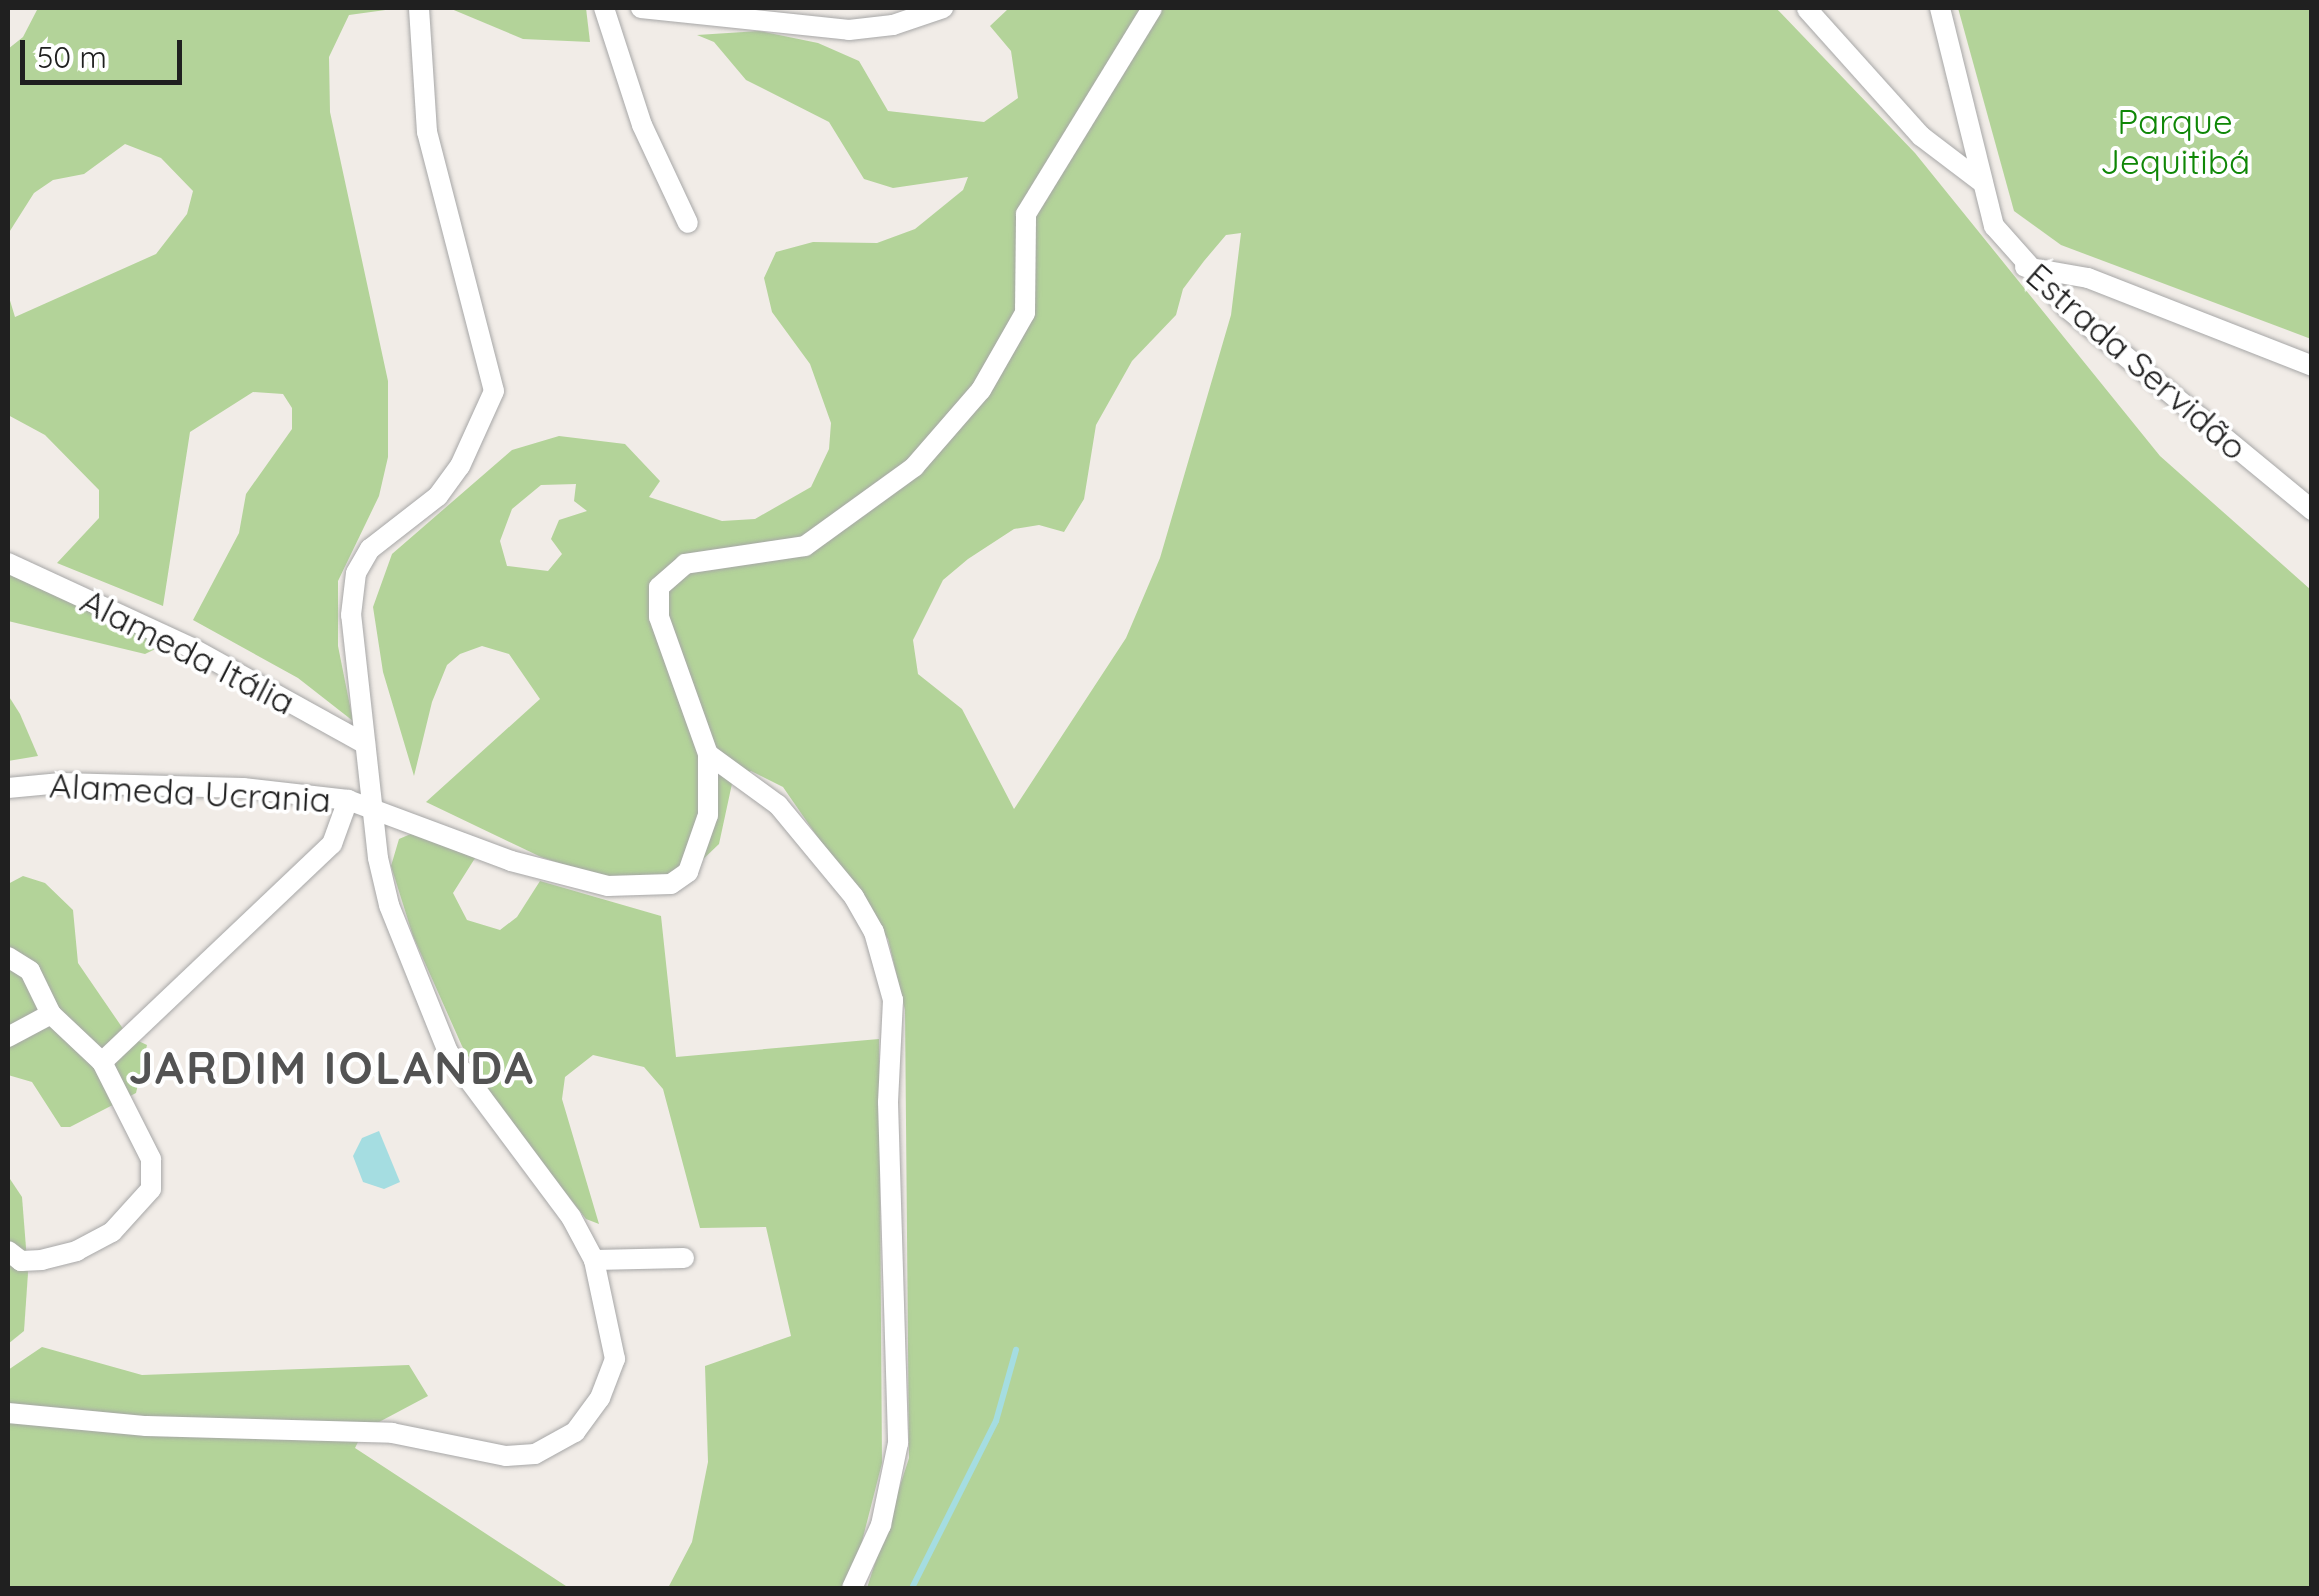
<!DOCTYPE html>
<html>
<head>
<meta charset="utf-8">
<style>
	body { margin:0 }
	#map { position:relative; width:2319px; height:1596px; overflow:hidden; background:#f1ece7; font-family:Quicksand,sans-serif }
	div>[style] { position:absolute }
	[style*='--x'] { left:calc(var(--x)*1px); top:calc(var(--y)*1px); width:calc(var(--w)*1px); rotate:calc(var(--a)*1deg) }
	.forest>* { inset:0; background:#b3d399 }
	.water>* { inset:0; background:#a5dde1 }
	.stream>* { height:6px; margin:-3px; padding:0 3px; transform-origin:3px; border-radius:3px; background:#a5dde1 }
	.roads { filter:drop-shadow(0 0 2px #a7a7a7) drop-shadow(0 0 2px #a7a7a7) }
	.street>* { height:20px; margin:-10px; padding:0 10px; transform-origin:10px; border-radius:10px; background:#fff }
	span { translate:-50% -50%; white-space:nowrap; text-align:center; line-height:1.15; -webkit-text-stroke:8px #fff; paint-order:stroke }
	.park-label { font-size:35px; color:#0f8706 }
	.street-label { font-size:35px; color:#202020 }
	.district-label { font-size:45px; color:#535353; font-weight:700; letter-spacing:2.5px }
	.frame { position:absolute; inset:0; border:10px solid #202020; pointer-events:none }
	.scale { position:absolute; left:20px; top:40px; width:162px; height:45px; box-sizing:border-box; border:5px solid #202020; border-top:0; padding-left:12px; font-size:30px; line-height:35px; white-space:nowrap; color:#202020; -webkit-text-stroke:8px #fff; paint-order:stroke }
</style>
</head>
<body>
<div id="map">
	<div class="forest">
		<div style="clip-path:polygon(38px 8px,400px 8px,349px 15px,329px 57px,330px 112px,388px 381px,388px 457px,379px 496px,338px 581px,338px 646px,353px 721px,298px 678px,193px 620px,239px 533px,246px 494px,292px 429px,292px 408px,283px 394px,253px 392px,190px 432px,163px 606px,57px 563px,99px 518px,99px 490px,45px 435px,8px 415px,8px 294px,15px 317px,156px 254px,187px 214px,193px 191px,161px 158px,125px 144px,84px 174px,53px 180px,34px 193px,8px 234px,8px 49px,23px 37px)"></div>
		<div style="clip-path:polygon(449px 8px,586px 8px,590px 42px,523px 39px)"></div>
		<div style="clip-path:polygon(evenodd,1776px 8px,1915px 153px,2160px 456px,2311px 590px,2311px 1588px,867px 1588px,909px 1458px,905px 1010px,888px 939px,783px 787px,751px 771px,733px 779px,719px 844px,696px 866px,659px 878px,604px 878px,541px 857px,426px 802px,540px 699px,509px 654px,482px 646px,460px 654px,447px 665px,432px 702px,414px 776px,383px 672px,373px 607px,392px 554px,512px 450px,559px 436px,625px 444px,660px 481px,649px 497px,722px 521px,755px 519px,811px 487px,829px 449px,831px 423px,810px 364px,772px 312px,764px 278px,776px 252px,813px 242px,877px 243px,915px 229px,963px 190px,968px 177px,893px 188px,864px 179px,829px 122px,746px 80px,714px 42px,697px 35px,759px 31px,818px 43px,859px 61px,888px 111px,984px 122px,1018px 98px,1011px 51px,990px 26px,1008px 9px,1776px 8px,1241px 233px,1231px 315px,1160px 558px,1126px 638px,1014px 809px,962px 709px,918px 674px,913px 640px,943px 580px,968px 559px,1014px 529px,1039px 525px,1064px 532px,1084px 499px,1096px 425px,1132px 361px,1176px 315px,1183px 289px,1204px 261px,1226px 235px,1241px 233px,1776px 8px,576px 484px,574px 501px,587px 511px,559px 520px,551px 539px,562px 554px,548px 571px,507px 566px,500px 541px,512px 509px,541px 485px,576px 484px)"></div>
		<div style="clip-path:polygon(1958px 8px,2311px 8px,2311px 339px,2061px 245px,2014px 211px)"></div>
		<div style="clip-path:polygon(8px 570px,170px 642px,145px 654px,8px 621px)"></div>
		<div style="clip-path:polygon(8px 695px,20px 714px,38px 756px,8px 761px)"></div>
		<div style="clip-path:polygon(420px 830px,477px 855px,453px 893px,467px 920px,500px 930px,517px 917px,540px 881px,661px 916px,676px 1057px,879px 1039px,882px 1463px,856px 1565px,841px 1588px,668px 1588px,692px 1542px,708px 1462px,705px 1366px,791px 1336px,766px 1227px,700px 1228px,663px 1089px,644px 1067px,593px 1055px,565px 1077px,562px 1099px,599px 1224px,586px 1219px,502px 1111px,462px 1046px,413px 936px,391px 866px,399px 839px)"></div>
		<div style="clip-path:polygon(23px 876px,45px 883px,73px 910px,78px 963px,128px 1036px,147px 1045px,136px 1093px,70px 1127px,61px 1127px,32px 1082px,8px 1075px,8px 884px)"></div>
		<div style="clip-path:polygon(8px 1176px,22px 1197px,28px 1273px,24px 1331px,8px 1344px)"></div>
		<div style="clip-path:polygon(42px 1347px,142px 1375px,409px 1365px,428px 1396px,364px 1430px,355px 1448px,569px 1588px,8px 1588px,8px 1370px)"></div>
	</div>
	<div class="water">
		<div style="clip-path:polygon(379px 1131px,400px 1182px,384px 1189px,363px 1182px,353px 1156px,362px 1138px)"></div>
	</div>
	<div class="stream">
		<div style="--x:912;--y:1588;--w:187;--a:-63.3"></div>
		<div style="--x:996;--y:1421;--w:74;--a:-74.3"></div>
	</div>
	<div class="roads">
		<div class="street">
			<div style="--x:604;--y:8;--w:123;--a:72"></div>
			<div style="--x:642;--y:125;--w:108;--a:64.9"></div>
			<div style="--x:641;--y:8;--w:209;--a:6"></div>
			<div style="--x:849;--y:30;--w:44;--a:-6.5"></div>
			<div style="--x:893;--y:25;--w:53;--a:-18.8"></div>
			<div style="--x:1940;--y:8;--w:225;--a:76.1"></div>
			<div style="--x:1994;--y:226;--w:110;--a:48.3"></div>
			<div style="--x:2067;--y:308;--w:318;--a:39.5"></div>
			<div style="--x:1807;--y:9;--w:171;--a:48.1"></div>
			<div style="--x:1921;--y:136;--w:74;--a:37.3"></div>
			<div style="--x:2025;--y:267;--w:64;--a:9.9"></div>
			<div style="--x:2088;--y:278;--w:241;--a:21.4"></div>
			<div style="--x:8;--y:563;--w:203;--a:24.8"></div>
			<div style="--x:192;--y:648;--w:198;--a:29"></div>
			<div style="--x:708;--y:754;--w:87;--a:36.1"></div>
			<div style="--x:778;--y:805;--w:119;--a:50.4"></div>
			<div style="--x:854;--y:897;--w:40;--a:60.3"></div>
			<div style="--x:874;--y:932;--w:71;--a:74.4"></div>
			<div style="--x:893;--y:1000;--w:102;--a:92.8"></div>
			<div style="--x:888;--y:1102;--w:341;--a:88.3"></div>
			<div style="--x:898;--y:1443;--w:84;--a:101.7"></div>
			<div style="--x:881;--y:1525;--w:69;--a:114.7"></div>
			<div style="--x:8;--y:788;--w:53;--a:-5.4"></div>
			<div style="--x:61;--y:783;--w:182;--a:1.6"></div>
			<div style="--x:243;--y:788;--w:106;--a:6.5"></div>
			<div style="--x:348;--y:800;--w:174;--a:20.5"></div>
			<div style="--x:511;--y:861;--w:100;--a:14.5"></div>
			<div style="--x:608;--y:886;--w:63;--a:-1.8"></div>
			<div style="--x:671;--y:884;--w:21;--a:-35"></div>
			<div style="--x:688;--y:872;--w:60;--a:-70.7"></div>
			<div style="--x:708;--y:815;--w:61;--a:-90"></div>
			<div style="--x:708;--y:754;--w:145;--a:-109.7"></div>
			<div style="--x:659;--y:617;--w:30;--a:-90"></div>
			<div style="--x:659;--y:587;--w:35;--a:-41"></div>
			<div style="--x:685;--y:564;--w:121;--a:-8.5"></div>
			<div style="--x:805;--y:546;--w:135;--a:-35.9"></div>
			<div style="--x:914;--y:467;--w:102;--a:-49"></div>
			<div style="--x:981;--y:390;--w:89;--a:-60.3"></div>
			<div style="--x:1025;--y:313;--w:99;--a:-89.4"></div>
			<div style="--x:1026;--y:214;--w:241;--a:-58.5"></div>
			<div style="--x:8;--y:957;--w:26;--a:32"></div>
			<div style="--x:30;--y:971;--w:48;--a:64"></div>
			<div style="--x:51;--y:1014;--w:70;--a:43.3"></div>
			<div style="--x:102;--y:1062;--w:109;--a:63.2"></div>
			<div style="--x:151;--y:1159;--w:30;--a:90"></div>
			<div style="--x:151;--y:1189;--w:58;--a:132.2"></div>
			<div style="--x:112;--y:1232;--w:40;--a:152"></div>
			<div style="--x:77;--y:1251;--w:36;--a:166"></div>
			<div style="--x:42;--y:1260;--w:21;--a:177"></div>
			<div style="--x:21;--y:1261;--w:16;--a:-142"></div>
			<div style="--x:8;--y:1037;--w:49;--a:-28.1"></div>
			<div style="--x:102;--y:1062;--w:317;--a:-43.5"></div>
			<div style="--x:332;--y:844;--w:47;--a:-70"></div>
			<div style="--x:594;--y:1260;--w:90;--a:-1.3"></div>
			<div style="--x:8;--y:1413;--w:139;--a:5.4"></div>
			<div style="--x:146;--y:1426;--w:246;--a:1.6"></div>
			<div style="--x:392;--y:1433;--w:116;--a:11.4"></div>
			<div style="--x:506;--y:1456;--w:29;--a:-4"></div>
			<div style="--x:535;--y:1454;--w:46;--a:-28.8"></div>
			<div style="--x:575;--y:1432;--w:42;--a:-53.7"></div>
			<div style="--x:600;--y:1398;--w:42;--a:-69"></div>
			<div style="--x:615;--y:1359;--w:101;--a:-102"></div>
			<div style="--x:594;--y:1260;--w:49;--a:-118.1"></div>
			<div style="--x:571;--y:1217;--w:206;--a:-126.7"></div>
			<div style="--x:448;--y:1052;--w:158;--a:-111.9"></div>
			<div style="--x:389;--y:905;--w:48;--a:-103.2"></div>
			<div style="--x:378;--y:858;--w:244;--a:-96.3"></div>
			<div style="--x:351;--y:615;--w:42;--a:-83.2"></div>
			<div style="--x:356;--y:573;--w:28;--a:-60"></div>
			<div style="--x:370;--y:549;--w:86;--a:-37.9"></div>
			<div style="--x:438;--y:496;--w:37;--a:-54"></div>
			<div style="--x:460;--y:466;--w:82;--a:-65.6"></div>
			<div style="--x:494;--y:391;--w:268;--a:-104.5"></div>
			<div style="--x:427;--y:132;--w:124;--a:-93.7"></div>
		</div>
	</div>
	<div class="park-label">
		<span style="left:2175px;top:141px">Parque<br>Jequitibá</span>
	</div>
	<div class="street-label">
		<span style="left:2137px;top:361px;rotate:41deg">Estrada Servidão</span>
		<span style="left:188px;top:651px;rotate:27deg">Alameda Itália</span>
		<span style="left:190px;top:792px;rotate:3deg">Alameda Ucrania</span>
	</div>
	<div class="district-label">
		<span style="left:332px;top:1068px">JARDIM IOLANDA</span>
	</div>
	<div class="frame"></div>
	<div class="scale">50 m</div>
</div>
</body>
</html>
